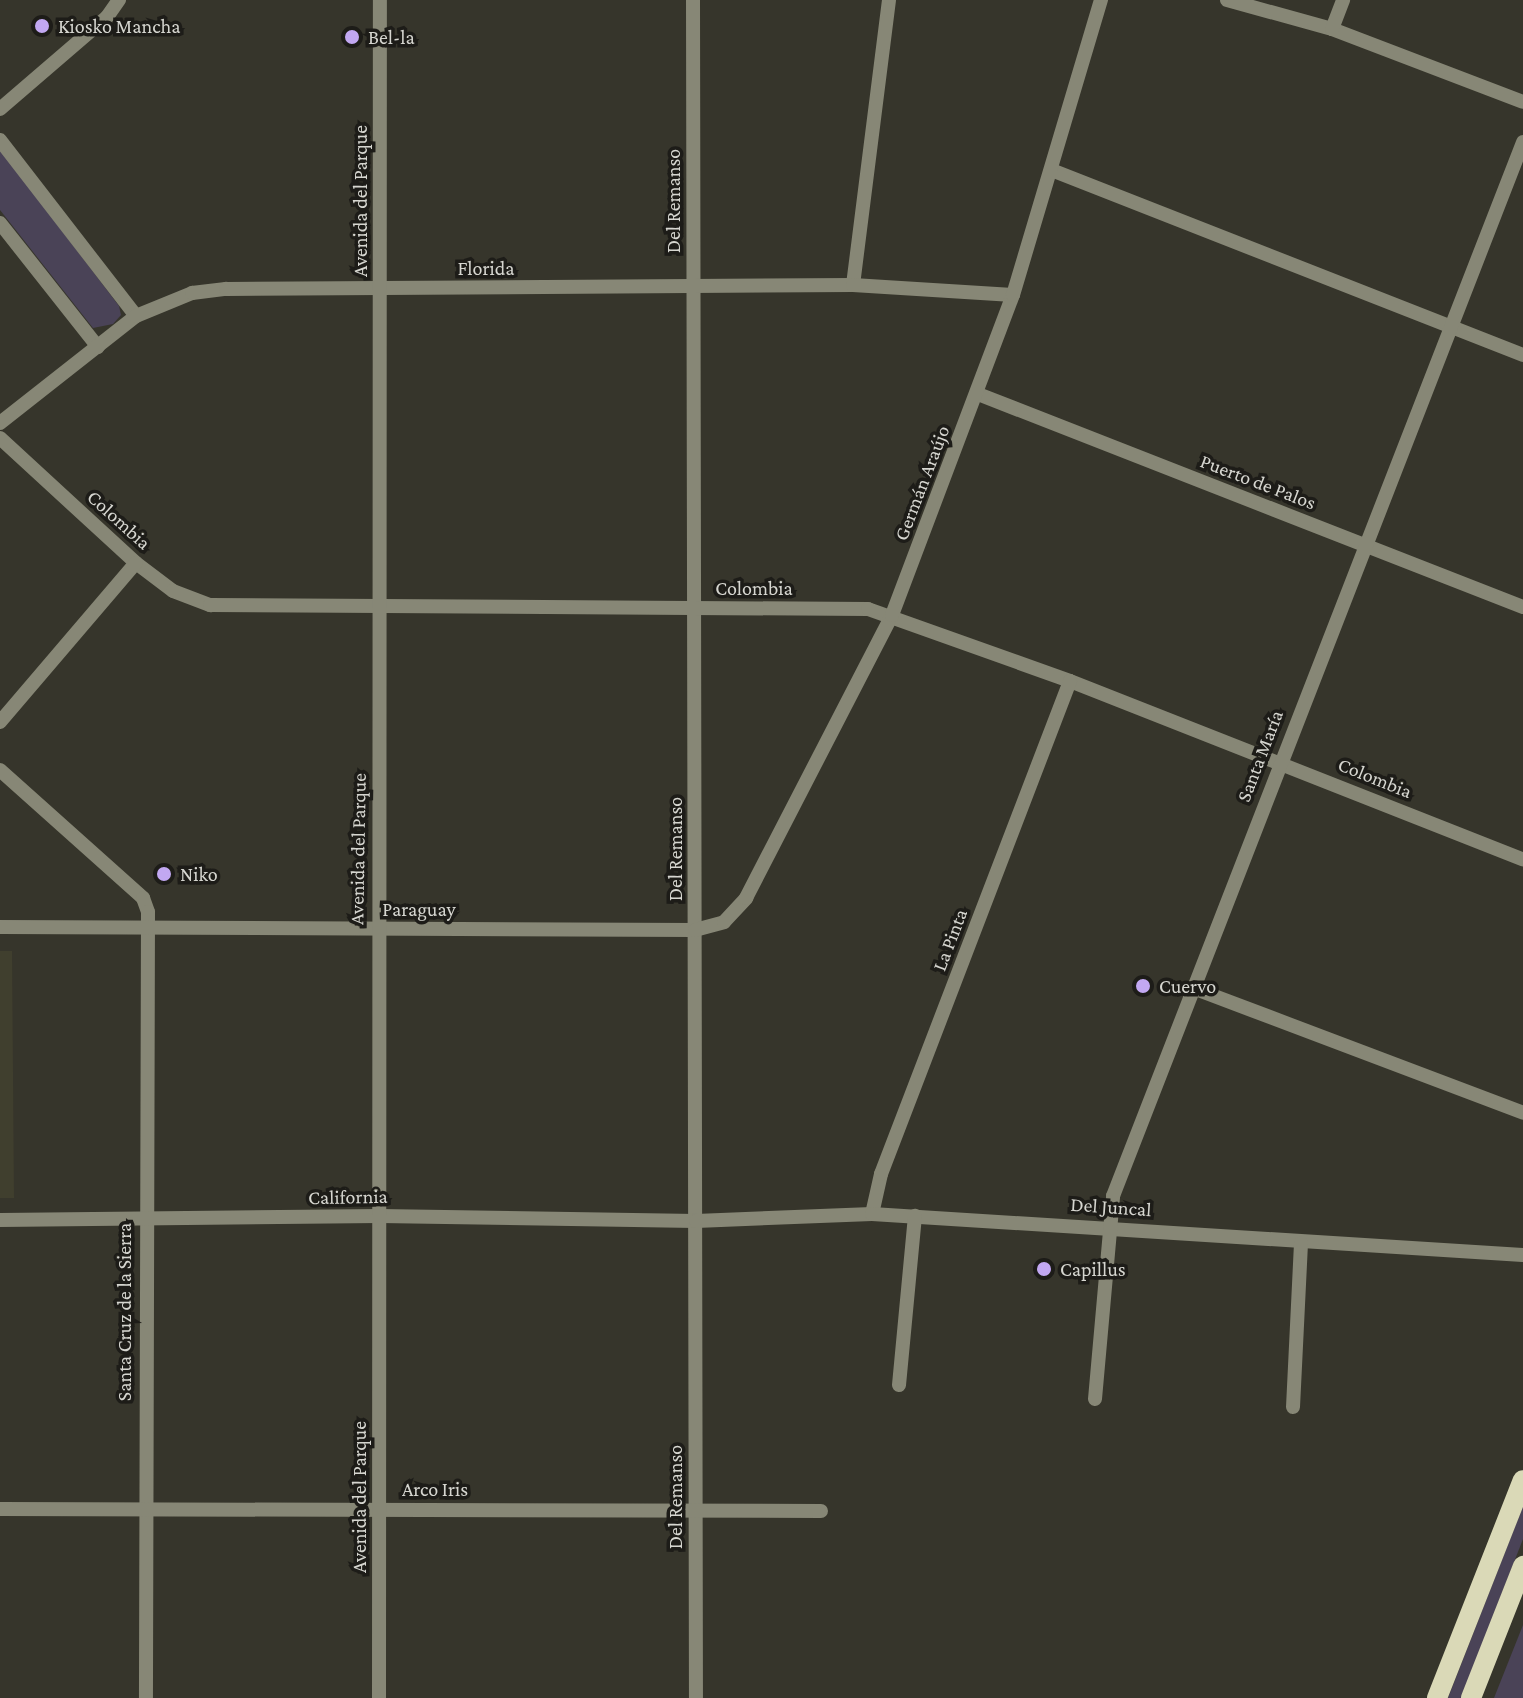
<!DOCTYPE html>
<html>
<head>
<meta charset="utf-8">
<style>
	body { margin:0 }
	#map { position:relative; width:1523px; height:1698px; overflow:hidden; background:#36352b; font-family:"Crimson Pro",serif }
	div>[style] { position:absolute }
	[style*='--x'] { left:calc(var(--x)*1px); top:calc(var(--y)*1px); width:calc(var(--w)*1px); rotate:calc(var(--a)*1deg) }
	.built>* { inset:0; background:#403f2e }
	.green>* { inset:0; background:#4a4357 }
	.minor>* { height:14px; margin:-7px; padding:0 7px; transform-origin:7px; border-radius:7px; background:#878776 }
	.major>* { height:20px; margin:-10px; padding:0 10px; transform-origin:10px; border-radius:10px; background:#dad9b7 }
	.dots>* { width:22px; height:22px; translate:-50% -50%; box-sizing:border-box; border:4px solid #1d1c18; border-radius:50% }
	span { translate:-50% -50%; white-space:nowrap; text-align:center; line-height:1.15; -webkit-text-stroke:7px #1d1c18; paint-order:stroke }
	.poi-label { font-size:20px; color:#d6d6d0 }
	.left { translate:0 -50%; text-align:left }
	.street-label { font-size:20px; color:#d6d6d0 }
</style>
</head>
<body>
<div id="map">
	<div class="built">
		<div style="clip-path:polygon(0 951px,12px 951px,14px 1198px,0 1198px)"></div>
	</div>
	<div class="green">
		<div style="clip-path:polygon(0 149px,119px 306px,121px 315px,113px 324px,93px 328px,0 210px)"></div>
		<div style="clip-path:polygon(1523px 1506px,1523px 1539px,1461px 1698px,1448px 1698px)"></div>
		<div style="clip-path:polygon(1523px 1625px,1523px 1698px,1494px 1698px)"></div>
	</div>
	<div class="minor">
		<div style="--x:693;--y:0;--w:1698;--a:89.9"></div>
		<div style="--x:1227;--y:0;--w:109;--a:15.4"></div>
		<div style="--x:1332;--y:29;--w:204;--a:20.9"></div>
		<div style="--x:1332;--y:29;--w:31;--a:-69"></div>
		<div style="--x:0;--y:109;--w:141;--a:-40.7"></div>
		<div style="--x:107;--y:17;--w:21;--a:-55"></div>
		<div style="--x:0;--y:140;--w:222;--a:52.3"></div>
		<div style="--x:1054;--y:171;--w:504;--a:21.42"></div>
		<div style="--x:0;--y:223;--w:158;--a:51.7"></div>
		<div style="--x:853;--y:285;--w:287;--a:-82.8"></div>
		<div style="--x:978;--y:394;--w:585;--a:21.35"></div>
		<div style="--x:0;--y:423;--w:173;--a:-38.2"></div>
		<div style="--x:136;--y:316;--w:61;--a:-22.3"></div>
		<div style="--x:192;--y:293;--w:34;--a:-7"></div>
		<div style="--x:226;--y:289;--w:627;--a:-0.37"></div>
		<div style="--x:853;--y:285;--w:160;--a:3.6"></div>
		<div style="--x:0;--y:438;--w:185;--a:42.6"></div>
		<div style="--x:136;--y:563;--w:46;--a:37.1"></div>
		<div style="--x:173;--y:591;--w:40;--a:21"></div>
		<div style="--x:210;--y:605;--w:658;--a:0.35"></div>
		<div style="--x:868;--y:609;--w:214;--a:19.6"></div>
		<div style="--x:1070;--y:681;--w:487;--a:21.5"></div>
		<div style="--x:0;--y:722;--w:209;--a:-49.5"></div>
		<div style="--x:0;--y:770;--w:192;--a:41.8"></div>
		<div style="--x:143;--y:898;--w:15;--a:70"></div>
		<div style="--x:148;--y:912;--w:786;--a:90.15"></div>
		<div style="--x:0;--y:927;--w:695;--a:0.25"></div>
		<div style="--x:695;--y:930;--w:30;--a:-15"></div>
		<div style="--x:724;--y:922;--w:33;--a:-47"></div>
		<div style="--x:746;--y:898;--w:318;--a:-62.7"></div>
		<div style="--x:892;--y:615;--w:342;--a:-69.3"></div>
		<div style="--x:1013;--y:295;--w:308;--a:-73.4"></div>
		<div style="--x:1193;--y:988;--w:353;--a:20.7"></div>
		<div style="--x:872;--y:1214;--w:41;--a:-77.3"></div>
		<div style="--x:881;--y:1174;--w:528;--a:-69.02"></div>
		<div style="--x:0;--y:1220;--w:380;--a:-0.6"></div>
		<div style="--x:380;--y:1216;--w:316;--a:0.9"></div>
		<div style="--x:696;--y:1221;--w:176;--a:-2.3"></div>
		<div style="--x:872;--y:1214;--w:652;--a:3.6"></div>
		<div style="--x:899;--y:1385;--w:170;--a:-84.6"></div>
		<div style="--x:1095;--y:1399;--w:204;--a:-84.9"></div>
		<div style="--x:1113;--y:1196;--w:1131;--a:-68.74"></div>
		<div style="--x:1293;--y:1407;--w:164;--a:-87.2"></div>
		<div style="--x:0;--y:1509;--w:821;--a:0.14"></div>
		<div style="--x:379;--y:1698;--w:1698;--a:-89.97"></div>
	</div>
	<div class="major">
		<div style="--x:1437;--y:1698;--w:234;--a:-68.5"></div>
		<div style="--x:1471;--y:1698;--w:142;--a:-68.5"></div>
	</div>
	<div class="dots">
		<div style="left:42px;top:26px;background:#c2a8f2"></div>
		<div style="left:352px;top:37px;background:#c2a8f2"></div>
		<div style="left:164px;top:874px;background:#c2a8f2"></div>
		<div style="left:1143px;top:986px;background:#c2a8f2"></div>
		<div style="left:1044px;top:1269px;background:#c2a8f2"></div>
	</div>
	<div class="poi-label">
		<span class="left" style="left:58px;top:26px">Kiosko Mancha</span>
		<span class="left" style="left:368px;top:37px">Bel-la</span>
		<span class="left" style="left:180px;top:874px">Niko</span>
		<span class="left" style="left:1159px;top:986px">Cuervo</span>
		<span class="left" style="left:1060px;top:1269px">Capillus</span>
	</div>
	<div class="street-label">
		<span style="left:360px;top:201px;rotate:-90deg">Avenida del Parque</span>
		<span style="left:673px;top:201px;rotate:-90deg">Del Remanso</span>
		<span style="left:486px;top:268px">Florida</span>
		<span style="left:1258px;top:482px;rotate:21deg">Puerto de Palos</span>
		<span style="left:922px;top:483px;rotate:-69deg">Germán Araújo</span>
		<span style="left:119px;top:520px;rotate:42deg">Colombia</span>
		<span style="left:754px;top:588px">Colombia</span>
		<span style="left:1260px;top:756px;rotate:-69deg">Santa María</span>
		<span style="left:1375px;top:778px;rotate:22deg">Colombia</span>
		<span style="left:358px;top:849px;rotate:-89deg">Avenida del Parque</span>
		<span style="left:675px;top:849px;rotate:-90deg">Del Remanso</span>
		<span style="left:419px;top:909px">Paraguay</span>
		<span style="left:950px;top:940px;rotate:-69deg">La Pinta</span>
		<span style="left:348px;top:1197px;rotate:-1deg">California</span>
		<span style="left:1111px;top:1207px;rotate:4deg">Del Juncal</span>
		<span style="left:124px;top:1312px;rotate:-90deg">Santa Cruz de la Sierra</span>
		<span style="left:435px;top:1489px">Arco Iris</span>
		<span style="left:359px;top:1497px;rotate:-90deg">Avenida del Parque</span>
		<span style="left:675px;top:1497px;rotate:-90deg">Del Remanso</span>
	</div>
</div>
</body>
</html>
